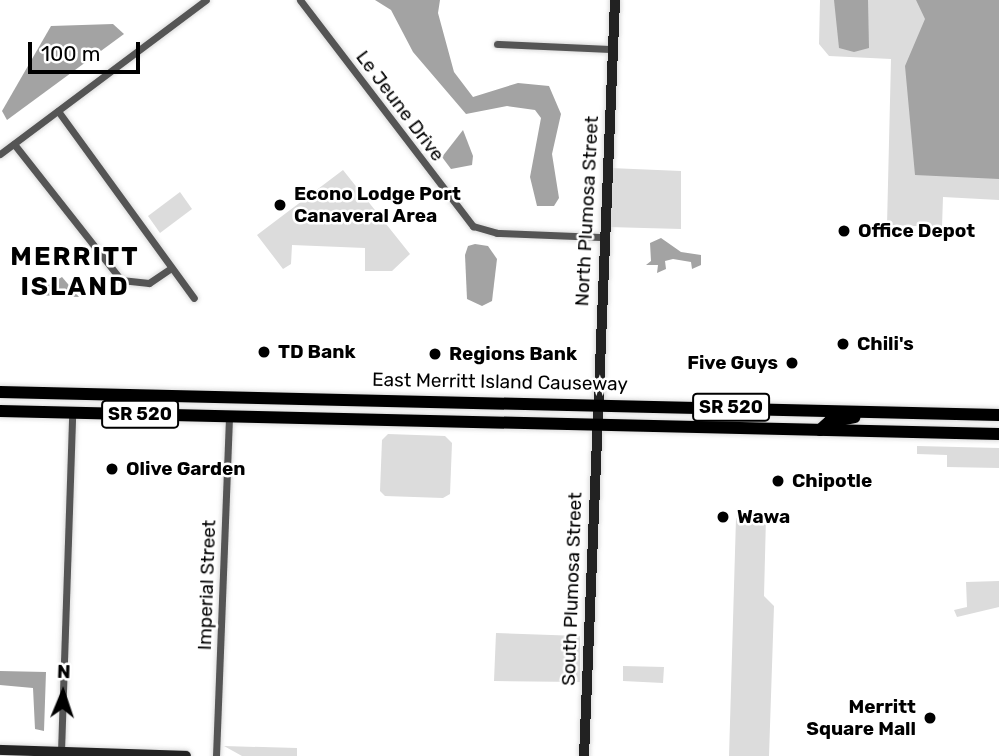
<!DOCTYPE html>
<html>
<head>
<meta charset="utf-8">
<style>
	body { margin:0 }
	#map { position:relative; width:999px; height:756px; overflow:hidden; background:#fff; font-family:Rubik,sans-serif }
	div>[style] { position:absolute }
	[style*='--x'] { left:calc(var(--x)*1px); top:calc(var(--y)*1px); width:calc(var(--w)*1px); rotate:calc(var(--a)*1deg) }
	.green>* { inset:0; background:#dcdcdc }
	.water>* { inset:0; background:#a3a3a3 }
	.roads { filter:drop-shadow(0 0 2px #dbdbdb) drop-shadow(0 0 2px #dbdbdb) }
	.street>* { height:7px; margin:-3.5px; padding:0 3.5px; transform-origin:3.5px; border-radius:3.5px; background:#555 }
	.secondary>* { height:10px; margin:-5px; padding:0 5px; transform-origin:5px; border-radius:5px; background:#222 }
	.primary>* { height:12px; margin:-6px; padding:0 6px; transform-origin:6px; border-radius:6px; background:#000 }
	.dots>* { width:19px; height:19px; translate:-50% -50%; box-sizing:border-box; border:4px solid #fff; border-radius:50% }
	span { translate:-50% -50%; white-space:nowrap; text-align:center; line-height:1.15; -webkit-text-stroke:5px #fff; paint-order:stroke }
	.shield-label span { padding:2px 5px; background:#fff; border:2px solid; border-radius:5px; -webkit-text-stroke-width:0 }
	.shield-label { font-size:18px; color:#000; font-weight:700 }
	.street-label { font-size:19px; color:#000 }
	.poi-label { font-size:19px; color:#000; font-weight:700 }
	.left { translate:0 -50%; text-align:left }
	.right { translate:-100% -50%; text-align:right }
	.district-label { font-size:26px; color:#000; font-weight:700; letter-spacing:2px }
	.north { position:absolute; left:28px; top:658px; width:70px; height:70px; -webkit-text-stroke:5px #fff; paint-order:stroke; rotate:2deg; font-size:19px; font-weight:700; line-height:28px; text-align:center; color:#000 }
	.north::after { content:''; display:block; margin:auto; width:24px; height:32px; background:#000; clip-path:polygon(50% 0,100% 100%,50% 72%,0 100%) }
	.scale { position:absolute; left:28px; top:42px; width:112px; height:32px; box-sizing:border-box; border:4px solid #000; border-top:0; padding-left:9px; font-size:21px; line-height:24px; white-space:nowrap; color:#000; -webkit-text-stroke:5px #fff; paint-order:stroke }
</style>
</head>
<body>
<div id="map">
	<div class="green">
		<div style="clip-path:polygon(820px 0,999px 0,999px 200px,943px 197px,942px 227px,887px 225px,891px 59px,829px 56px,819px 44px)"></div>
		<div style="clip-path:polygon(610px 168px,681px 171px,681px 229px,608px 227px)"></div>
		<div style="clip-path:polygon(343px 170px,410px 254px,392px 271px,365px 271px,365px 248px,292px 245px,291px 264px,283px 269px,257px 235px)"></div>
		<div style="clip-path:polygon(180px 192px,192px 209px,160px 233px,148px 216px)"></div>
		<div style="clip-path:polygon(388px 434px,445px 436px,452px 443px,450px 494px,443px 498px,385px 496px,380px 491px,382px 440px)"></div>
		<div style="clip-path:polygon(917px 446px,999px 448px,999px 468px,947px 467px,947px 455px,917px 454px)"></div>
		<div style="clip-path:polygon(766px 517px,764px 596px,774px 606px,769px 756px,729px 756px,736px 518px)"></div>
		<div style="clip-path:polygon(999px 581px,999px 607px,957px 617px,954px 610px,967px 607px,966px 582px)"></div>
		<div style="clip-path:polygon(496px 633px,580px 636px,580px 682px,494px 681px)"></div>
		<div style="clip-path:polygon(623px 666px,664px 667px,663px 683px,623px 681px)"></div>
		<div style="clip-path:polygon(224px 746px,297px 748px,297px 756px,242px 756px)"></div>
	</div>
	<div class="water">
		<div style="clip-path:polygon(375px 0,440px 0,438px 13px,454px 72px,473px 97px,518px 83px,549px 86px,561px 114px,552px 154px,559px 198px,554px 206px,537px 206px,530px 177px,541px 118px,535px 110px,507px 106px,466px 114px,413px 52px,391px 10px)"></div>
		<div style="clip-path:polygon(834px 0,868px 0,869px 48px,854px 52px,839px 48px)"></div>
		<div style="clip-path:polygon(916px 0,999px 0,999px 179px,915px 175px,905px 66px,925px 19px)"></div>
		<div style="clip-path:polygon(113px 24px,124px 34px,7px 120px,2px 111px,51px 26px)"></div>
		<div style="clip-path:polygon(463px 130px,473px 156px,472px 165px,451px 169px,442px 157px)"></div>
		<div style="clip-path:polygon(661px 238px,681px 252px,701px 255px,701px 265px,692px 269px,691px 262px,673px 259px,665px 261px,666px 269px,657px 273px,658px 265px,646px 265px,651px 261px,650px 243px)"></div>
		<div style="clip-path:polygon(475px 244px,488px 246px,497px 259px,492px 301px,482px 306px,467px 299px,465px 255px,468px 246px)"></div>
		<div style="clip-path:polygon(62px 277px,79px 297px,35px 295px,45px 287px)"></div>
		<div style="clip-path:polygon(0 671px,46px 672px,44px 731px,35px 729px,33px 688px,0 685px)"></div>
	</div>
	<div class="roads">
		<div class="street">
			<div style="--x:300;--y:0;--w:285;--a:52.6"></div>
			<div style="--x:473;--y:226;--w:25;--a:16"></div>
			<div style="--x:497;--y:233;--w:106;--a:2.2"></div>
			<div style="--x:497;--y:44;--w:115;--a:2.5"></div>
			<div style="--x:58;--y:111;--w:231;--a:54"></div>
			<div style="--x:14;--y:144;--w:173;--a:51.8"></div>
			<div style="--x:121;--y:280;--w:28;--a:6"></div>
			<div style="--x:149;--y:283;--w:27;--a:-34"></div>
			<div style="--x:0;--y:154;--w:257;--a:-36.8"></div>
			<div style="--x:61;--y:752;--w:339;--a:-88.1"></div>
			<div style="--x:216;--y:756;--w:340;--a:-87.8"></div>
		</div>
		<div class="secondary">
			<div style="--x:0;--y:750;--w:186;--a:1.8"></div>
			<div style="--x:584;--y:756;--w:757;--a:-87.65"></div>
		</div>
		<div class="primary">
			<div style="--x:0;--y:392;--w:999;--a:1.32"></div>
			<div style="--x:0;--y:411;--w:999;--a:1.32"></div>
			<div style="--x:820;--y:430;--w:12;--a:-42"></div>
			<div style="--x:829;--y:422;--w:26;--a:-11"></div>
		</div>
	</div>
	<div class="dots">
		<div style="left:280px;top:205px;background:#000"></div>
		<div style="left:844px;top:231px;background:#000"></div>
		<div style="left:843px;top:344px;background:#000"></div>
		<div style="left:264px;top:352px;background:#000"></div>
		<div style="left:435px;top:354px;background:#000"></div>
		<div style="left:792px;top:363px;background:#000"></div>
		<div style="left:112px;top:469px;background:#000"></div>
		<div style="left:778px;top:481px;background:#000"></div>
		<div style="left:723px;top:517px;background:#000"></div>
		<div style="left:930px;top:718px;background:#000"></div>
	</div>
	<div class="shield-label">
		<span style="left:731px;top:407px">SR 520</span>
		<span style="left:140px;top:414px">SR 520</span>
	</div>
	<div class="street-label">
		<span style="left:400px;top:106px;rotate:53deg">Le Jeune Drive</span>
		<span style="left:587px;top:211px;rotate:-87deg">North Plumosa Street</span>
		<span style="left:500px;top:382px;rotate:1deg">East Merritt Island Causeway</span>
		<span style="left:207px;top:585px;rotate:-88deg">Imperial Street</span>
		<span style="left:572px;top:589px;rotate:-88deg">South Plumosa Street</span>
	</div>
	<div class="poi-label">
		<span class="left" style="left:294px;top:205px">Econo Lodge Port<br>Canaveral Area</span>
		<span class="left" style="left:858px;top:231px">Office Depot</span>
		<span class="left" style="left:857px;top:344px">Chili's</span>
		<span class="left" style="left:278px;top:352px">TD Bank</span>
		<span class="left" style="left:449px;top:354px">Regions Bank</span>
		<span class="right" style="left:778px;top:363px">Five Guys</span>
		<span class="left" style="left:126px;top:469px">Olive Garden</span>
		<span class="left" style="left:792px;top:481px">Chipotle</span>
		<span class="left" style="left:737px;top:517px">Wawa</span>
		<span class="right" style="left:916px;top:718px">Merritt<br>Square Mall</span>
	</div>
	<div class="district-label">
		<span style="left:75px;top:272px">MERRITT<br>ISLAND</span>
	</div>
	<div class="north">N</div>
	<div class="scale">100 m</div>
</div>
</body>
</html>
